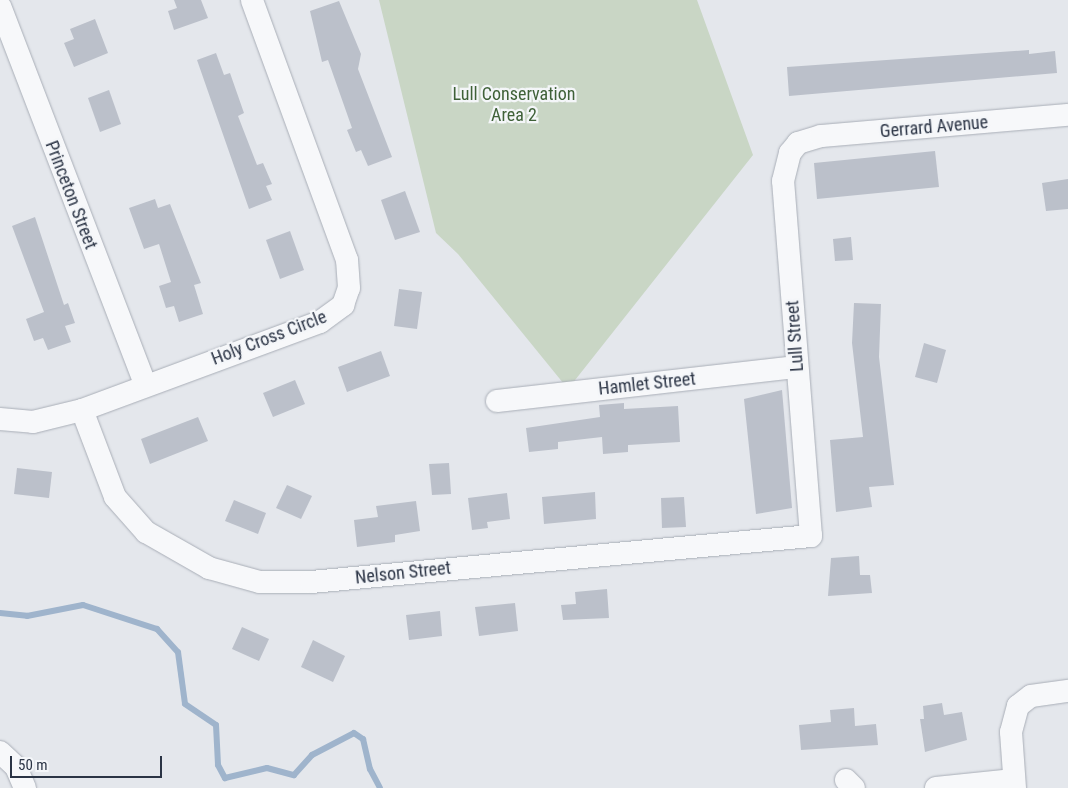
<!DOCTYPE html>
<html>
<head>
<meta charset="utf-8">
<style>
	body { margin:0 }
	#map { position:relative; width:1068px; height:788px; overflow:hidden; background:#e4e7ec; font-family:"Roboto Condensed",sans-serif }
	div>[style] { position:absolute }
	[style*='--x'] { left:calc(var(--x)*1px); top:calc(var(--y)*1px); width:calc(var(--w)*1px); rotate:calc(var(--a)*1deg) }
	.green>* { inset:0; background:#c9d6c5 }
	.stream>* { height:6px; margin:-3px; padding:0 3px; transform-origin:3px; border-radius:3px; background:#9fb4cc }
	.building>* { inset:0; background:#bbc0ca }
	.roads { filter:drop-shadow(0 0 1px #a9aeb7) drop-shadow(0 0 1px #a9aeb7) }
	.minor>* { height:22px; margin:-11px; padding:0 11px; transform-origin:11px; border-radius:11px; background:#f7f8fa }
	span { translate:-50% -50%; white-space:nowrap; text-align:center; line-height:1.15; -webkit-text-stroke:4.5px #f4f6f9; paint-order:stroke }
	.park-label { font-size:18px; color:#3f6138 }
	.street-label { font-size:18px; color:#2b3445 }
	.scale { position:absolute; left:10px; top:756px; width:152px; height:22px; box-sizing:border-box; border:2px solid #2b3445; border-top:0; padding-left:6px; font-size:15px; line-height:18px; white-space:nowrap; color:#2b3445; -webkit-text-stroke:4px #f4f6f9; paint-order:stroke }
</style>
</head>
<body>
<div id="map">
	<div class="green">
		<div style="clip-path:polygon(379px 0,697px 0,753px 155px,568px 389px,458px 254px,436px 233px)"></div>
	</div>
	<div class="stream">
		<div style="--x:0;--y:613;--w:27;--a:6"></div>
		<div style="--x:27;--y:616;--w:57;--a:-11.1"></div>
		<div style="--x:83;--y:605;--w:78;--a:18"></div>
		<div style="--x:157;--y:629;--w:31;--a:48"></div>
		<div style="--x:178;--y:652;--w:52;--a:82.3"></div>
		<div style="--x:185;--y:704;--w:37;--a:34"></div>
		<div style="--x:216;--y:725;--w:40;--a:87.1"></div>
		<div style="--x:218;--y:765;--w:15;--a:62"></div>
		<div style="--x:225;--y:778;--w:43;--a:-13.4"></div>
		<div style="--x:267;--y:768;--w:28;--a:15"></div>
		<div style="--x:294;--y:775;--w:27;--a:-48"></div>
		<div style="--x:312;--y:755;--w:47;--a:-27.6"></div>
		<div style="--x:354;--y:733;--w:11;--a:34"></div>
		<div style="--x:363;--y:739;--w:31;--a:77"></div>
		<div style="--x:370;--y:769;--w:21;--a:62"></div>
	</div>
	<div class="building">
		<div style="clip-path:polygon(174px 0,201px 0,208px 18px,174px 30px,168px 11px,177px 8px)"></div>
		<div style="clip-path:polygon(339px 1px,361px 54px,358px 69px,392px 157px,368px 166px,361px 150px,356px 152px,347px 130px,352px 128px,328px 60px,322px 62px,310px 11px)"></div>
		<div style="clip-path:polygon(95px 19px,108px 53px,74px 67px,64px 43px,74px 39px,70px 29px)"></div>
		<div style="clip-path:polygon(1029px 50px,1029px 54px,1055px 51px,1057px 73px,789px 96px,787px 67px)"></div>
		<div style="clip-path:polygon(216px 53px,224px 75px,230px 73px,244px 113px,238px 116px,257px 165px,263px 163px,272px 184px,266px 186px,272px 200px,249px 209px,197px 60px)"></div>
		<div style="clip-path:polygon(109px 90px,121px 124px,100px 132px,88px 98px)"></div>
		<div style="clip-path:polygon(935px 151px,939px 187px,817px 199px,814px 163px)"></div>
		<div style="clip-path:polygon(1068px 179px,1068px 209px,1046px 211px,1042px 183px)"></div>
		<div style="clip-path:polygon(405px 191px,420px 232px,395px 240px,381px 200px)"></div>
		<div style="clip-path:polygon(155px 199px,158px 208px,170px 204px,201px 283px,194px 285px,203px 314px,179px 322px,174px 306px,166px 308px,159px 286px,171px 282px,159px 244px,144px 249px,129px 208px)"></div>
		<div style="clip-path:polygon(35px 217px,64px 305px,68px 303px,75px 323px,65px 326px,71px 342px,48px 350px,43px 338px,34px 341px,26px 319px,44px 312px,12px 226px)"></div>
		<div style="clip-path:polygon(290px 231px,304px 270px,280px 279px,266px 240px)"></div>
		<div style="clip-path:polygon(851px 237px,853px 260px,835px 261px,833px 239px)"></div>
		<div style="clip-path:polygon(399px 289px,422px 292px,417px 329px,394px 326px)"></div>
		<div style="clip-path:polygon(854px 303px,881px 304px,879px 357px,894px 485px,869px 487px,872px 507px,836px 512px,830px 440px,863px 437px,852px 343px)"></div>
		<div style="clip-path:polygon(924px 343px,946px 350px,937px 383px,915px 377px)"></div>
		<div style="clip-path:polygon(381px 351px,390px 376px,347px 392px,338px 367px)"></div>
		<div style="clip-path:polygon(295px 380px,305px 404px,273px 417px,263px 393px)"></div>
		<div style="clip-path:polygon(782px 390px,792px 508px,756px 514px,744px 399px)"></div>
		<div style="clip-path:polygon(624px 403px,624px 409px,678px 406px,680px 442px,628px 445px,628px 452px,603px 454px,602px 437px,558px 442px,558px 449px,529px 452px,526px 428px,600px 417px,599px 405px)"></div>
		<div style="clip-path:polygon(198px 417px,208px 441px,150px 464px,141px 439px)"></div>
		<div style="clip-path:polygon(449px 463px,451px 494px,432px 495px,429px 464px)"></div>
		<div style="clip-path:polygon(17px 468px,52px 472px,49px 498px,14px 494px)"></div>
		<div style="clip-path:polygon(287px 485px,312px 496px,301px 519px,276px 508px)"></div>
		<div style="clip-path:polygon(595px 492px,596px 519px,544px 524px,542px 497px)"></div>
		<div style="clip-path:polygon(507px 493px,510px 519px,487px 522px,488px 528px,472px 530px,468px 498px)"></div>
		<div style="clip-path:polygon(684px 497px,686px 527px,662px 528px,661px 498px)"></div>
		<div style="clip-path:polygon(234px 500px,266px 513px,258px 534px,225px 521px)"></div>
		<div style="clip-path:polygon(416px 501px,420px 531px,395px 535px,395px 542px,357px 547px,354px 520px,378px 517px,376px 506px)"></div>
		<div style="clip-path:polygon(859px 556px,860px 575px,870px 575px,872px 593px,828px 596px,831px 558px)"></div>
		<div style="clip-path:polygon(607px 589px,609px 618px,563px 620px,561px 605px,576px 604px,575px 592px)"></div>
		<div style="clip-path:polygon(515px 603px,518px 631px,479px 636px,475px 607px)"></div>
		<div style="clip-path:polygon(440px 611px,442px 636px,409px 640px,406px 615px)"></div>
		<div style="clip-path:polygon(242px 627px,269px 639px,259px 661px,232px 649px)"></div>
		<div style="clip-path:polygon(313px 640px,345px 656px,333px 682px,301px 667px)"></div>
		<div style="clip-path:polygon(942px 703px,944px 715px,962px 712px,967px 740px,925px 752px,920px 719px,924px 719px,923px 706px)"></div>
		<div style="clip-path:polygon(854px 708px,855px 726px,876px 724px,878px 745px,801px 750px,799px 725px,831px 722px,830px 710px)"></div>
	</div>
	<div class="roads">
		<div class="minor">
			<div style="--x:0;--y:6;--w:405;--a:69"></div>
			<div style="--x:497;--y:401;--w:302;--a:-6.5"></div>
			<div style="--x:82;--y:410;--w:93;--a:69.2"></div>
			<div style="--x:115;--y:497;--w:47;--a:48.5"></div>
			<div style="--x:146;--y:532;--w:73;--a:29.7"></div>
			<div style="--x:209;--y:568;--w:53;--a:15.4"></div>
			<div style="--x:260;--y:582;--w:51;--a:0"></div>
			<div style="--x:311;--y:582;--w:502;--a:-5.26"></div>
			<div style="--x:811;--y:536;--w:356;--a:-94.5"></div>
			<div style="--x:783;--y:181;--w:29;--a:-76"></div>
			<div style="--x:790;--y:153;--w:13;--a:-51"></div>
			<div style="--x:798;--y:143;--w:24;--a:-17"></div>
			<div style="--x:821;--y:136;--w:248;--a:-4.9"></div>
			<div style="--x:0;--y:419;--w:33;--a:5"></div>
			<div style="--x:33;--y:422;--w:50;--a:-13.8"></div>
			<div style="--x:82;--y:410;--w:254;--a:-20.3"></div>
			<div style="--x:320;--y:322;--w:29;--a:-36"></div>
			<div style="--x:343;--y:305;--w:18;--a:-71"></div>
			<div style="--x:349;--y:288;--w:28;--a:-94"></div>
			<div style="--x:347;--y:260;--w:277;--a:-110.1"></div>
			<div style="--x:0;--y:752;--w:22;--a:43"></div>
			<div style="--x:16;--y:767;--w:23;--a:67"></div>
			<div style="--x:846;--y:780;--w:11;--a:45"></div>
			<div style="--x:936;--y:788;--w:78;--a:-5.9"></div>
			<div style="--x:1015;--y:788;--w:56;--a:-94.1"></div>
			<div style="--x:1011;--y:732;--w:27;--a:-75"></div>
			<div style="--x:1018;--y:706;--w:16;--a:-38"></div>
			<div style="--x:1031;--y:696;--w:37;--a:-8"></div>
		</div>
	</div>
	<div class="park-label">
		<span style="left:514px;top:105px">Lull Conservation<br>Area 2</span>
	</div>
	<div class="street-label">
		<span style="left:934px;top:127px;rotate:-5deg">Gerrard Avenue</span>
		<span style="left:71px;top:195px;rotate:69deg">Princeton Street</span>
		<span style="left:795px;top:336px;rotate:-94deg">Lull Street</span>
		<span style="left:269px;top:338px;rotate:-21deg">Holy Cross Circle</span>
		<span style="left:647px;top:384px;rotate:-6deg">Hamlet Street</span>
		<span style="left:403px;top:573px;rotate:-6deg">Nelson Street</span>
	</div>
	<div class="scale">50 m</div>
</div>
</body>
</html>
